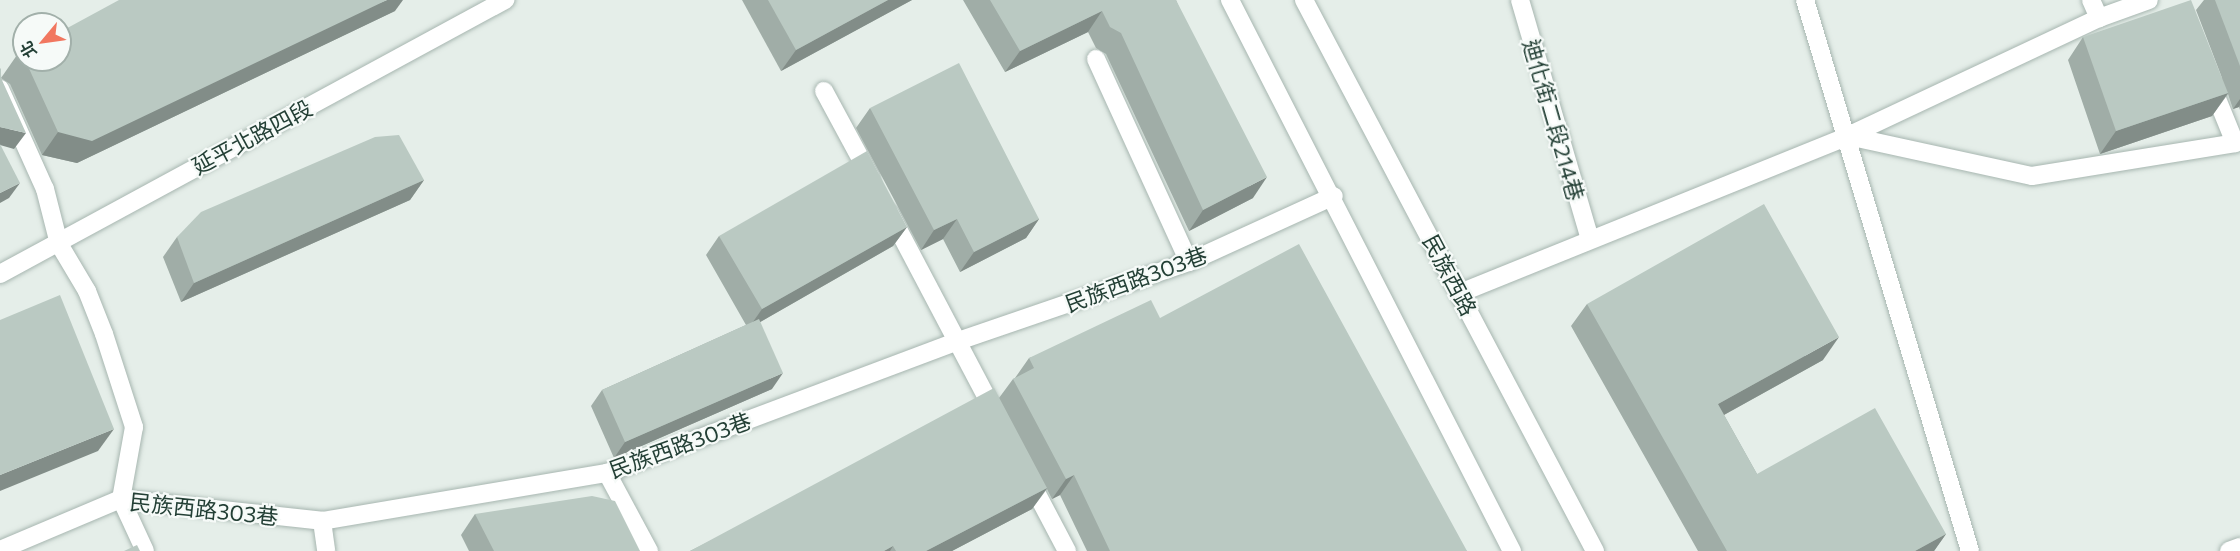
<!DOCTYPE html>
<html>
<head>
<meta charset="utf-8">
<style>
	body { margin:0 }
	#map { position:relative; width:2240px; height:551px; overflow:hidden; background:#e5eee9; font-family:Commissioner,"Noto Sans TC",sans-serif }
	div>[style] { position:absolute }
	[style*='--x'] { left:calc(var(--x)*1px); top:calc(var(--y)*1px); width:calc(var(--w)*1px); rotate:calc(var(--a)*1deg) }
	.roads { filter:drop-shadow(0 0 2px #a7b6b0) drop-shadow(0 0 2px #a7b6b0) }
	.lane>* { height:18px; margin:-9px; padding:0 9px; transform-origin:9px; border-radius:9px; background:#fff }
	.street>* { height:18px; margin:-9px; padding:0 9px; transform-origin:9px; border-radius:9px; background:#fff }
	.secondary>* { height:18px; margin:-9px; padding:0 9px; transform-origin:9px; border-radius:9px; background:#fff }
	.wall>* { inset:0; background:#a0ada7 }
	.shaded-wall>* { inset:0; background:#828d88 }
	.building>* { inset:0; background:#bac9c2 }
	span { translate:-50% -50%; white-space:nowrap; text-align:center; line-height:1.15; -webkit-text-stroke:4.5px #f6faf8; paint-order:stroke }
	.street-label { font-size:22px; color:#244036 }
	.north { position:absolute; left:12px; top:12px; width:60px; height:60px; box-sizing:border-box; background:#f6faf8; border:2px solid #a2b0aa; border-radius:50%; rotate:241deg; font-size:16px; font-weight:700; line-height:24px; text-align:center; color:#244036 }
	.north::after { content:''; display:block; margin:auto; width:21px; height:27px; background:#f17760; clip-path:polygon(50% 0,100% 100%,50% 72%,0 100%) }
</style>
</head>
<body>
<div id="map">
	<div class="roads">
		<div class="lane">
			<div style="--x:1520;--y:0;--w:249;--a:73.7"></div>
			<div style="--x:1805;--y:0;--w:575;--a:73.33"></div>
			<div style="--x:2091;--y:0;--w:20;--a:66"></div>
			<div style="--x:1096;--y:59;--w:223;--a:65.4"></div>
			<div style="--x:0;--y:89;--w:110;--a:65.8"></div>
			<div style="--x:45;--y:189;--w:57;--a:75.7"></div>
			<div style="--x:59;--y:244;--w:55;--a:59.2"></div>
			<div style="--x:87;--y:291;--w:46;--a:68.4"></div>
			<div style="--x:104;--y:334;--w:98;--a:72.1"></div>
			<div style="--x:134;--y:427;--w:73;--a:100.2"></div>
			<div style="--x:121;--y:499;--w:57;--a:65.2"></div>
			<div style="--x:824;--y:91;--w:97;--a:61.6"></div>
			<div style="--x:1848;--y:136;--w:188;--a:12.3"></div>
			<div style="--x:2032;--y:176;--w:206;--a:-9.2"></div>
			<div style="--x:2235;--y:143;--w:64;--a:-112.1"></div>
			<div style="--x:890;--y:214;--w:227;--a:62.2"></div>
			<div style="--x:1460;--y:293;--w:419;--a:-22"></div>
			<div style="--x:1848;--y:136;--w:277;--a:-25.2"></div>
			<div style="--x:2099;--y:18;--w:53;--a:-19.8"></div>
			<div style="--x:607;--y:473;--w:89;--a:61.7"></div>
			<div style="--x:1028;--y:477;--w:84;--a:62.2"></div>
			<div style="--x:322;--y:521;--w:30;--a:82"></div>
		</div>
		<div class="street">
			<div style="--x:0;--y:550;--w:131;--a:-22.9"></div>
			<div style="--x:121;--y:499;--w:202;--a:6.2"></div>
			<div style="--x:322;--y:521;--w:289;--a:-9.6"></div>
			<div style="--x:607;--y:473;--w:375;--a:-20.6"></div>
			<div style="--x:958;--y:341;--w:244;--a:-18.9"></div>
			<div style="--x:1189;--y:262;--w:159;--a:-24.5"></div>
		</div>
		<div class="secondary">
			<div style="--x:1230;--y:0;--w:619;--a:62.9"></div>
			<div style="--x:1304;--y:0;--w:623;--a:62.16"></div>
			<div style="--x:0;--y:274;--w:575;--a:-28.48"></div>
			<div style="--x:2229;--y:551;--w:12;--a:-20"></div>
		</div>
	</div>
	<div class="wall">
		<div style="clip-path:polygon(742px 0,912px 0,781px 71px)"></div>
		<div style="clip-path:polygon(963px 0,1176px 0,1253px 198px,1189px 231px,1106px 54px,1096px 48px,1088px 32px,1005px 72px)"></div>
		<div style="clip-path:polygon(2204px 0,2240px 0,2240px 110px,2239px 107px,2233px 109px,2228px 94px,2212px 116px,2100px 154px,2068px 60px,2083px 37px,2222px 78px,2196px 10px)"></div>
		<div style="clip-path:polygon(395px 11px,77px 163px,42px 155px,10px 84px,1px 78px,17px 55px)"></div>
		<div style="clip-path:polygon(870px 108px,1039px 219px,1026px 238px,960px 272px,943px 239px,921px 250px,856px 128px)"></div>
		<div style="clip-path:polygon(424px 180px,410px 200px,181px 302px,163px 257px,177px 237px)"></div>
		<div style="clip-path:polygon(907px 227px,893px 246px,760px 322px,772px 389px,614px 458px,591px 406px,602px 390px,746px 325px,706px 255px,719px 236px)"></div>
		<div style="clip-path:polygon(1587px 304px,1823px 360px,1724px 415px,1757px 474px,1946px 534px,1934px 551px,1698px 551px,1571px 326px)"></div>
		<div style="clip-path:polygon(1160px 318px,1467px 551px,1087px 551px,1060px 495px,1052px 499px,1047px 489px,1032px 509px,952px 551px,690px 551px,999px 398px,1013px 379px,1015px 378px,1029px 358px)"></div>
		<div style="clip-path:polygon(475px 514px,640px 551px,469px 551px,461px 535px)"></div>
	</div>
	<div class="shaded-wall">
		<div style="clip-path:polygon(387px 0,403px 0,395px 11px,77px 163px,42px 155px,58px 132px)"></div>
		<div style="clip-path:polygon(888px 0,912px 0,781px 71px,796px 50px)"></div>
		<div style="clip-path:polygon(1102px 11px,1088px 32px,1005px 72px,1020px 51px)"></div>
		<div style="clip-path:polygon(2228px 93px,2212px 116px,2100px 154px,2116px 131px)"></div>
		<div style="clip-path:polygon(2240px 99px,2240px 105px,2239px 107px,2233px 109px)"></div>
		<div style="clip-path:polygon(0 127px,26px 133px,14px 149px,0 145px)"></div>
		<div style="clip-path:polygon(1267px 177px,1253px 198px,1189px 231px,1203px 210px)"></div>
		<div style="clip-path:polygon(424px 180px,410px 200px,181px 302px,194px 283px)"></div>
		<div style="clip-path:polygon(20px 183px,9px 198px,0 203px,0 193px)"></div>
		<div style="clip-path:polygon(957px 219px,943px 239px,921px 250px,934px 230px)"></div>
		<div style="clip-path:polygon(1039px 219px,1026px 238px,960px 272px,974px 252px)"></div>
		<div style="clip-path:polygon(907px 227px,893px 246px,748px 329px,762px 309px)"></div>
		<div style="clip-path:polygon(1839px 337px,1823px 360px,1702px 427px,1718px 404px)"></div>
		<div style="clip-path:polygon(783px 373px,772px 389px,614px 458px,625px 442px)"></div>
		<div style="clip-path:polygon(114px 429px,98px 451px,0 491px,0 475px)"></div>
		<div style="clip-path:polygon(1074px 475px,1060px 495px,1052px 499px,1066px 479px)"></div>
		<div style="clip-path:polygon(1047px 488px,1032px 509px,952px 551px,926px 551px)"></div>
		<div style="clip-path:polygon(1946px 534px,1934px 551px,1915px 551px)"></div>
		<div style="clip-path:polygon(893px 546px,890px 551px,884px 551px)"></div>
	</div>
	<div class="building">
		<div style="clip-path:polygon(119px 0,387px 0,92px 141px,58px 132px,26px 62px,17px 55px,24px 51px,24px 60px,60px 60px,60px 32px)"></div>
		<div style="clip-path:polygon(768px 0,888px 0,796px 50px)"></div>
		<div style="clip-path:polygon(990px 0,1176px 0,1267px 177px,1203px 210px,1121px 33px,1110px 27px,1102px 11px,1020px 51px)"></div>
		<div style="clip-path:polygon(2191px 0,2228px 93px,2116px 131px,2083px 37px)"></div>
		<div style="clip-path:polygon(2215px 0,2240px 0,2240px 66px)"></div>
		<div style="clip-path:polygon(959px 63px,1039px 219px,974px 252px,957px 219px,934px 230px,870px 108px)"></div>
		<div style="clip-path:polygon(1px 68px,1px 78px,26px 133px,0 127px,0 69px)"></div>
		<div style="clip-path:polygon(399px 135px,424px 180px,194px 283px,177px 237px,201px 212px,375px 137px)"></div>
		<div style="clip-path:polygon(0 144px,20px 183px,0 193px)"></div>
		<div style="clip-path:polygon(867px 151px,907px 227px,762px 309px,719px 236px)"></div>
		<div style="clip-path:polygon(1764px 204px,1839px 337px,1718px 404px,1757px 474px,1875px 408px,1946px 534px,1915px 551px,1727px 551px,1587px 304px)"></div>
		<div style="clip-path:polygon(1299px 244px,1467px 551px,1110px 551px,1074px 475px,1066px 479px,1013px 379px,1034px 368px,1029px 358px,1151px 300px,1160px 318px)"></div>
		<div style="clip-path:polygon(60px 295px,114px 429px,0 475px,0 320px)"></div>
		<div style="clip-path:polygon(759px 319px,783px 373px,625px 442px,602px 390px)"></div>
		<div style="clip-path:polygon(994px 388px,1047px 488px,926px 551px,896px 551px,893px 546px,884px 551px,690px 551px)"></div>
		<div style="clip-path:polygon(592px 496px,615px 501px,640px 551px,494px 551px,475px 514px)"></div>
		<div style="clip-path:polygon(137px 545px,140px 551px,124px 551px)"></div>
	</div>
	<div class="street-label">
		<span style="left:1554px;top:120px;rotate:74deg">迪化街二段214巷</span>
		<span style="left:252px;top:137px;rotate:-28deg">延平北路四段</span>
		<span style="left:1450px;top:275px;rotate:62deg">民族西路</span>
		<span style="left:1136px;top:279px;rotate:-20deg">民族西路303巷</span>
		<span style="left:680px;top:445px;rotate:-20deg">民族西路303巷</span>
		<span style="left:204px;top:509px;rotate:6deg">民族西路303巷</span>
	</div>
	<div class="north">北</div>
</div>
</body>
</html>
